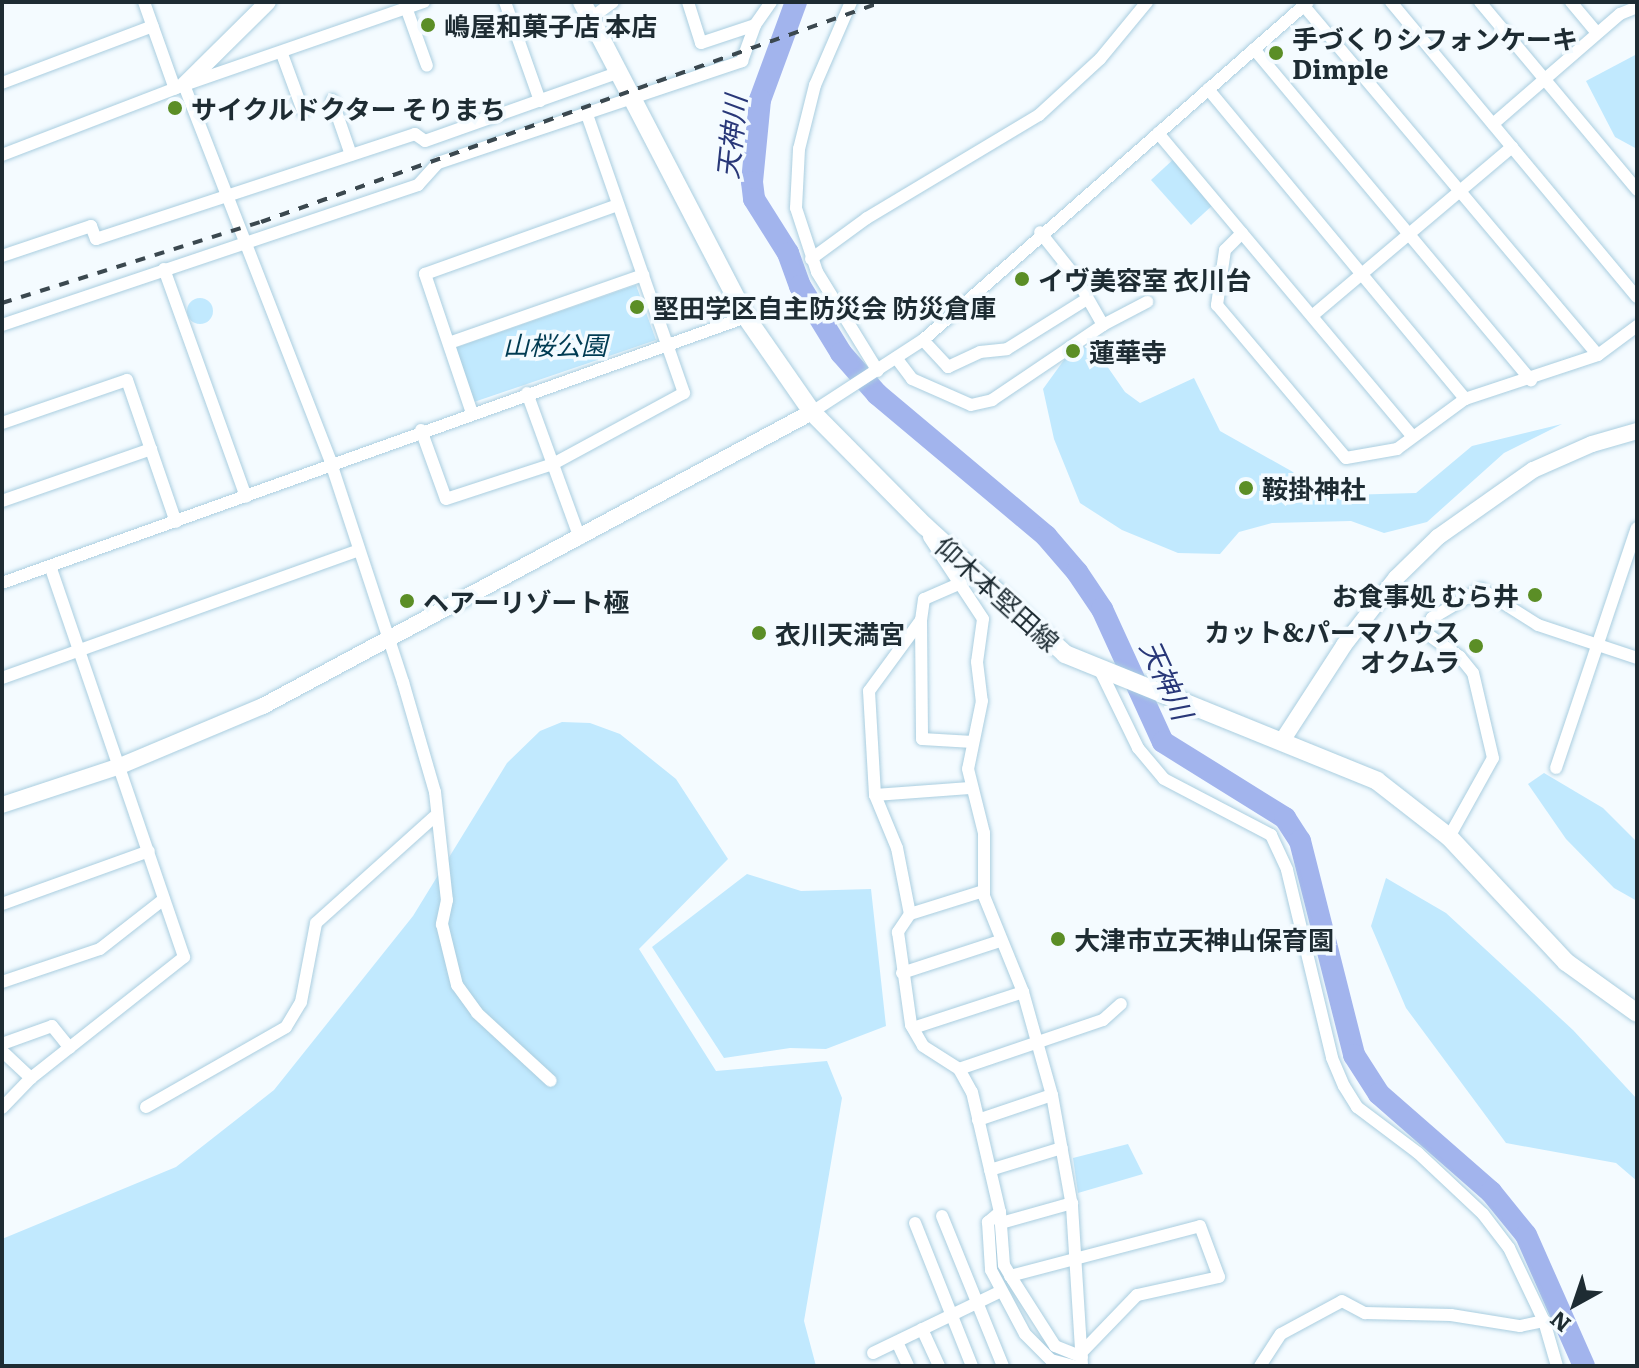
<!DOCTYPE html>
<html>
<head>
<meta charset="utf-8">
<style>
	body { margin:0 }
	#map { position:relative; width:1639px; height:1368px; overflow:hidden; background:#f4fbff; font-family:Literata,"Noto Sans JP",serif }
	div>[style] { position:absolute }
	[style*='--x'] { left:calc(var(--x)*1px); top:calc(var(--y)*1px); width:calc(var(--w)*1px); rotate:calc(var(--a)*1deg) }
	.green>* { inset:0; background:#c1e9fe }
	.round { border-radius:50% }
	.river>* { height:22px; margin:-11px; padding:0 11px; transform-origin:11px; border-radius:11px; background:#a2b4ed }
	.roads { filter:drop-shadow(0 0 2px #aacee0) drop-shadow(0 0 2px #aacee0) }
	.minor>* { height:12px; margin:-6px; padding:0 6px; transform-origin:6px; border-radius:6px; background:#fff }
	.tertiary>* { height:16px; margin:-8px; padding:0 8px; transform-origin:8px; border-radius:8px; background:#fff }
	.secondary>* { height:18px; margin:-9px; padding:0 9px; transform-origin:9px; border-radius:9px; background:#fff }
	.rail>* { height:4px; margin-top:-2px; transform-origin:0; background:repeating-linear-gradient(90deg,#3b484f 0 10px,transparent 0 20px) }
	.dots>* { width:22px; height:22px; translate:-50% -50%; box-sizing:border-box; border:4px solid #f4fbff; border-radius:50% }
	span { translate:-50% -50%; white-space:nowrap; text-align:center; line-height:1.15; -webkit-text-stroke:7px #f4fbff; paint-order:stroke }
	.poi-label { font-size:26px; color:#1e2c33; font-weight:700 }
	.left { translate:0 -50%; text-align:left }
	.right { translate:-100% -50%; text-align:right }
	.park-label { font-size:26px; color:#003b52; font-style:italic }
	.street-label { font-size:26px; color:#1e2c33 }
	.water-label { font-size:28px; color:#283778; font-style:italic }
	.frame { position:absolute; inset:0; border:4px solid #1e2c33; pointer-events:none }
	.north { position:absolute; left:1535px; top:1264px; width:80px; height:80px; -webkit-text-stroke:6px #f4fbff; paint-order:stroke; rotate:220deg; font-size:22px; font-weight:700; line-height:32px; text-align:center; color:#1e2c33 }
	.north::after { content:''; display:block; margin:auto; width:28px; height:36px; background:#1e2c33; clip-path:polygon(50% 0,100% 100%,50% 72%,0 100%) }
</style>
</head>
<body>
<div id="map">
	<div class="green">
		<div style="clip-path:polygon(1637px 54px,1637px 149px,1615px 137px,1586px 81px)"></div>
		<div style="clip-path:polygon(1177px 156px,1215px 203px,1191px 225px,1151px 180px)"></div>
		<div style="clip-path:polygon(636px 285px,656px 340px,474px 402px,455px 348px)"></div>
		<div class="round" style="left:187px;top:298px;width:26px;height:26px"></div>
		<div style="clip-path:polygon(1091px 343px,1125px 392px,1140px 403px,1194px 378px,1220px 431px,1293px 472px,1311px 496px,1416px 493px,1472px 446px,1562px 424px,1504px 453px,1427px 522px,1384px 533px,1351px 521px,1272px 523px,1239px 532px,1220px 554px,1178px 553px,1122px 530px,1080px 503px,1054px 439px,1043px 389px,1069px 353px)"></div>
		<div style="clip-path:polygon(562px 722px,590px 723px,620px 734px,676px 779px,728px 859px,639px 949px,716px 1071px,827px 1061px,842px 1098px,804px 1321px,816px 1366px,2px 1366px,2px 1239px,176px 1167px,274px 1090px,413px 916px,507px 763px,540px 731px)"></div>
		<div style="clip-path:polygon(1544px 773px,1603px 808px,1637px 842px,1637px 901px,1614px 888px,1566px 839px,1528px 784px)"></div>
		<div style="clip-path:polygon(747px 874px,801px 891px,871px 889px,886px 1026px,826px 1049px,790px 1048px,724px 1058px,652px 947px)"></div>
		<div style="clip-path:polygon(1386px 878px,1446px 913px,1573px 1030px,1637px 1099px,1637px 1181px,1616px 1163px,1506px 1143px,1406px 1008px,1371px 926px)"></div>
		<div style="clip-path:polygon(1128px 1144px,1143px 1174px,1078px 1193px,1073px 1158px)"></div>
	</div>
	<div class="river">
		<div style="--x:796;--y:2;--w:104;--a:110.2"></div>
		<div style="--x:760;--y:100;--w:82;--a:95.6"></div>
		<div style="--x:752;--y:182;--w:17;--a:83"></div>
		<div style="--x:754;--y:199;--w:64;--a:57.8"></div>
		<div style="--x:788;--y:253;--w:35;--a:70"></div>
		<div style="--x:800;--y:286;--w:79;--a:58.5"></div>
		<div style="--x:841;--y:353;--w:55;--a:48.7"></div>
		<div style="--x:877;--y:394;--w:221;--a:40"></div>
		<div style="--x:1046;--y:536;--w:48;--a:49.3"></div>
		<div style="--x:1077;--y:572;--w:45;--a:56"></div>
		<div style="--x:1102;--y:609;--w:146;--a:65.4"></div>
		<div style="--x:1163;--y:742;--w:144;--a:31.9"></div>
		<div style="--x:1285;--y:818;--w:27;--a:57"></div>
		<div style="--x:1300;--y:841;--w:221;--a:75.8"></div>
		<div style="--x:1354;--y:1055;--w:46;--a:57.3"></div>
		<div style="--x:1379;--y:1094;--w:149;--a:41.2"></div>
		<div style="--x:1491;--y:1192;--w:55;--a:50.9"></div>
		<div style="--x:1526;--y:1235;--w:143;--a:66.1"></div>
	</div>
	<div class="roads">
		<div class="minor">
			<div style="--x:144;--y:2;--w:92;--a:70.4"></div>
			<div style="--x:505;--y:2;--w:105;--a:70.5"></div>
			<div style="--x:688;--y:2;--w:43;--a:72.4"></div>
			<div style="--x:701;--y:43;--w:57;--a:-18.4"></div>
			<div style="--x:755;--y:25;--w:28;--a:-55"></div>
			<div style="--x:851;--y:2;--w:90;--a:113.4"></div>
			<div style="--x:815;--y:85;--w:66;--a:104"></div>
			<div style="--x:799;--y:149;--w:59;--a:92.9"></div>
			<div style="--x:796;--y:208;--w:67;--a:71.8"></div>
			<div style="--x:817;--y:272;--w:116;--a:58.4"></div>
			<div style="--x:1391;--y:2;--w:384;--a:50.2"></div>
			<div style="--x:1480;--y:2;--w:245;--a:50.1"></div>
			<div style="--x:1571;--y:2;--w:40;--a:50"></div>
			<div style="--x:1304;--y:6;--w:456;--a:49.9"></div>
			<div style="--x:407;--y:10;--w:59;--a:70.3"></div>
			<div style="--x:591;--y:18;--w:27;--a:-36"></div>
			<div style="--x:1254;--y:49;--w:432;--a:50.1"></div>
			<div style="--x:282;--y:54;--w:61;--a:69.8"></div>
			<div style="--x:2;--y:83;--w:161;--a:-20.7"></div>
			<div style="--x:184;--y:85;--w:406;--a:68.7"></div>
			<div style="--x:331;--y:463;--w:231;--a:71.8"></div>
			<div style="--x:403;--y:682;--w:115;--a:73.8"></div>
			<div style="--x:435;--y:792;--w:109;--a:83.7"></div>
			<div style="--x:447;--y:900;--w:25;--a:102"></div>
			<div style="--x:442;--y:924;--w:63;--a:76.2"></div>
			<div style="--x:457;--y:985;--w:34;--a:54"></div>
			<div style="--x:477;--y:1013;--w:100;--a:42.6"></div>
			<div style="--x:1208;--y:89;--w:403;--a:50.3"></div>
			<div style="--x:332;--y:100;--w:58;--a:70.9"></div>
			<div style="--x:1493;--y:124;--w:168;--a:-40.9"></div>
			<div style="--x:1620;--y:14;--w:18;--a:-22"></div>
			<div style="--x:1158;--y:133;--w:393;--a:50"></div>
			<div style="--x:2;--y:155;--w:195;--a:-21"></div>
			<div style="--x:184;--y:85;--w:254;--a:-19.1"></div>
			<div style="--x:1242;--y:233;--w:24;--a:135"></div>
			<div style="--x:1225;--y:250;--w:56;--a:98.3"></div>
			<div style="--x:1217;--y:305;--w:200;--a:49.9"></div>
			<div style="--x:1346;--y:458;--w:52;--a:-10"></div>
			<div style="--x:1397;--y:449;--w:84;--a:-36.3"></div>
			<div style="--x:1465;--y:399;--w:140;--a:-18.3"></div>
			<div style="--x:1598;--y:355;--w:49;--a:-36.6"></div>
			<div style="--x:2;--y:256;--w:94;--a:-18.6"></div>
			<div style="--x:91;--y:226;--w:14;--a:69"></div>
			<div style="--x:96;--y:239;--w:336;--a:-18.2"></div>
			<div style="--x:415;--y:134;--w:12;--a:35"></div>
			<div style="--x:425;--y:141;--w:207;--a:-19.5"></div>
			<div style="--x:811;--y:259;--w:69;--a:-36.2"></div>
			<div style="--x:867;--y:218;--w:200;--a:-30.9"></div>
			<div style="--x:1039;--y:115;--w:83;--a:-42.6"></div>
			<div style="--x:1100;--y:59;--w:74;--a:-50.5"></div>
			<div style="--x:164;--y:269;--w:242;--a:70.2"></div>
			<div style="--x:1312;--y:316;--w:262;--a:-40.2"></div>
			<div style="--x:2;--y:325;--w:439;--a:-18.6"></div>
			<div style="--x:418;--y:185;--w:30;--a:-48"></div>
			<div style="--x:438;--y:163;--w:321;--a:-18.5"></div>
			<div style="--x:742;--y:61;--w:38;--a:-70"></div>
			<div style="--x:1103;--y:325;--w:50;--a:-27.6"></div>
			<div style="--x:923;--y:340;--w:37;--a:47"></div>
			<div style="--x:948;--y:367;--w:35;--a:-25"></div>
			<div style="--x:980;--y:352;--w:27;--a:-6"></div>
			<div style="--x:1007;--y:349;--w:94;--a:-32"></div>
			<div style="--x:449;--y:343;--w:206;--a:-19.3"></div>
			<div style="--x:897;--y:359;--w:25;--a:53"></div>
			<div style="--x:912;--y:379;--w:64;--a:23.8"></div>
			<div style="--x:971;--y:405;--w:22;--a:-13"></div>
			<div style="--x:992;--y:400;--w:134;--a:-34"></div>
			<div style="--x:1103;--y:325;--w:56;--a:-119.7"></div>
			<div style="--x:1075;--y:276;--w:56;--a:-128.5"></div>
			<div style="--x:527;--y:393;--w:155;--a:70"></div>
			<div style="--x:812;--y:412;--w:132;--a:-33"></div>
			<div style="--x:923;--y:340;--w:512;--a:-41.28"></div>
			<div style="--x:472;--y:413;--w:147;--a:-108.7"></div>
			<div style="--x:425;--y:274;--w:205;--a:-19.7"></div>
			<div style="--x:2;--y:423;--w:132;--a:-19"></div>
			<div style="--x:127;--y:380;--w:150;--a:71"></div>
			<div style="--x:421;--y:430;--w:73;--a:70.1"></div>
			<div style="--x:446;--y:499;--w:113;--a:-18.1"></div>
			<div style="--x:553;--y:464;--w:149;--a:-28.5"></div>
			<div style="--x:684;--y:393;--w:298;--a:-109.2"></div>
			<div style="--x:2;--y:501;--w:158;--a:-19.2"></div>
			<div style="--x:929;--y:537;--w:98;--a:56.6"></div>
			<div style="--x:983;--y:619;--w:43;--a:97.9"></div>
			<div style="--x:977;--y:662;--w:39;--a:83"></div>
			<div style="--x:982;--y:701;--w:69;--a:101.6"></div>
			<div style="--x:968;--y:769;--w:66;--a:76"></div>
			<div style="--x:984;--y:833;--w:63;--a:90"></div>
			<div style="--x:984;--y:896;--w:104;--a:67.9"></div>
			<div style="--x:1023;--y:992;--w:107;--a:74.3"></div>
			<div style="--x:1052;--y:1095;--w:113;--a:79.8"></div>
			<div style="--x:1072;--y:1206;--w:160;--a:86.4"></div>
			<div style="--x:2;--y:583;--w:790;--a:-19.67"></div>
			<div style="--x:961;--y:583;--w:40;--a:156.6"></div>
			<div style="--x:924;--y:599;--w:21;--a:98"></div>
			<div style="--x:921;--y:620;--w:88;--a:126.2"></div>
			<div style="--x:869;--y:691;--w:104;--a:86.7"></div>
			<div style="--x:875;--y:795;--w:95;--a:-4.2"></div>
			<div style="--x:921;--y:620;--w:119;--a:89.5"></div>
			<div style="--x:922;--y:739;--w:51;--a:3.4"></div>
			<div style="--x:1100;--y:670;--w:87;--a:64"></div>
			<div style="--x:1138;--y:748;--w:40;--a:50"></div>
			<div style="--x:1164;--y:779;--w:121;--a:27.6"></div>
			<div style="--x:1271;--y:835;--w:38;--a:65"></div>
			<div style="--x:1287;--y:870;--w:193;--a:76.5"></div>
			<div style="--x:1332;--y:1058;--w:30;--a:67"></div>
			<div style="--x:1344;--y:1086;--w:25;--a:58"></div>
			<div style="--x:1357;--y:1107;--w:76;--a:37"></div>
			<div style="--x:1418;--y:1153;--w:89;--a:43.2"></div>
			<div style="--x:1483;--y:1214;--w:43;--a:52.6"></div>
			<div style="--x:1509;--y:1248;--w:81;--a:64.4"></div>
			<div style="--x:1544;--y:1321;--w:47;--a:73.9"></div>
			<div style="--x:2;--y:678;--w:379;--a:-19.7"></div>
			<div style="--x:1556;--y:768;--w:253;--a:-71.4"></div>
			<div style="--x:875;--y:795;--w:57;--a:67.5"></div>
			<div style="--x:897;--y:848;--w:67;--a:78.9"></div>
			<div style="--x:910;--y:914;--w:22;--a:124"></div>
			<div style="--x:898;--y:932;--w:94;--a:82"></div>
			<div style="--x:911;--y:1025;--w:24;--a:60"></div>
			<div style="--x:923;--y:1046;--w:43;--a:32.6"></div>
			<div style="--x:959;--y:1069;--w:26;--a:61"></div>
			<div style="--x:972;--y:1092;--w:123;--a:76.9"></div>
			<div style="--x:1000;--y:1212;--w:16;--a:140"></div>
			<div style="--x:988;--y:1222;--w:48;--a:86.4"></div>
			<div style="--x:991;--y:1270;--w:72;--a:62"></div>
			<div style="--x:1025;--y:1334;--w:37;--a:45"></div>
			<div style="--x:1051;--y:1360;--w:24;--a:15"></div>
			<div style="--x:1449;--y:837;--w:90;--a:-60.9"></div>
			<div style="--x:1493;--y:758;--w:87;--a:-103.2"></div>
			<div style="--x:1473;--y:673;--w:21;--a:-129"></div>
			<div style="--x:1460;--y:657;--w:40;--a:-145.1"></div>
			<div style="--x:1427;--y:634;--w:17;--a:-73"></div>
			<div style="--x:1432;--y:618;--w:57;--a:-30.6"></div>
			<div style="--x:1481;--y:589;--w:67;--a:32.3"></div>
			<div style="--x:1538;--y:625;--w:104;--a:18.4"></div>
			<div style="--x:2;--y:904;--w:156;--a:-19.8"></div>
			<div style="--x:910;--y:914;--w:77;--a:-17.3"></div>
			<div style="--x:902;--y:973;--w:103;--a:-18.1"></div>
			<div style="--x:2;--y:982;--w:103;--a:-18.6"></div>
			<div style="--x:100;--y:949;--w:81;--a:-38"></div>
			<div style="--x:913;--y:1028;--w:116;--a:-18.1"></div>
			<div style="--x:2;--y:1044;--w:53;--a:-19.8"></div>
			<div style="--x:52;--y:1026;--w:28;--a:51"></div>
			<div style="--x:2;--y:1051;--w:40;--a:43"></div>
			<div style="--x:959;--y:1069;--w:152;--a:-18.8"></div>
			<div style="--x:1103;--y:1020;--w:24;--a:-42"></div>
			<div style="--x:146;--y:1107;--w:161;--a:-29.7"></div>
			<div style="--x:286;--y:1027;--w:29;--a:-59"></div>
			<div style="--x:301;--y:1002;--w:80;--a:-79.2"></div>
			<div style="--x:316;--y:923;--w:159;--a:-41.9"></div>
			<div style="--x:2;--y:1108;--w:42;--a:-46"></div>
			<div style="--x:31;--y:1078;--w:195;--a:-38.3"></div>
			<div style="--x:184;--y:957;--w:413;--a:-108.9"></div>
			<div style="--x:978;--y:1120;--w:78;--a:-18.7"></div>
			<div style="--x:990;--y:1170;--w:75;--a:-17"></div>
			<div style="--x:1000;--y:1212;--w:53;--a:85.7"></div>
			<div style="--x:1004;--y:1265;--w:17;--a:59"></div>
			<div style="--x:1013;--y:1280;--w:78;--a:57.5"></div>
			<div style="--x:1055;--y:1346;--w:29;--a:22"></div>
			<div style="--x:942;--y:1216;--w:162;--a:67.9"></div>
			<div style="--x:915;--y:1223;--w:154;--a:68.3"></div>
			<div style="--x:1001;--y:1223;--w:74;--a:-15.7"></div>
			<div style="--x:1010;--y:1276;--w:196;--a:-14.7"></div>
			<div style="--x:1200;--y:1226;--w:54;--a:69.6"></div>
			<div style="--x:1219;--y:1277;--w:84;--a:167.6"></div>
			<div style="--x:1137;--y:1295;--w:79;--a:134"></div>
			<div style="--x:922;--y:1329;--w:41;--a:65.3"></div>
			<div style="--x:897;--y:1342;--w:26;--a:65"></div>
			<div style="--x:873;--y:1353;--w:140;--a:-25.8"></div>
			<div style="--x:1260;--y:1366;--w:38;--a:-57"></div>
			<div style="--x:1281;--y:1334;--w:69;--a:-28.4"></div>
			<div style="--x:1342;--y:1301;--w:26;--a:28"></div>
			<div style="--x:1365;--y:1313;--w:86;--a:1.3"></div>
			<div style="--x:1451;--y:1315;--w:70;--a:9.1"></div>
			<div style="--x:1520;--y:1326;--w:25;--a:-12"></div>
		</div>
		<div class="tertiary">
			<div style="--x:184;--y:85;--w:118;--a:-44.7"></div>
			<div style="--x:1282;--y:741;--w:114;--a:-57.1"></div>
			<div style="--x:1344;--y:645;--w:85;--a:-52.2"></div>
			<div style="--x:1396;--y:578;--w:59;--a:-44.3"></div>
			<div style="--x:1438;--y:537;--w:116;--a:-35.2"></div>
			<div style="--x:1533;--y:470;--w:64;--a:-23.8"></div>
			<div style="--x:1592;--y:444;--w:47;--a:-16.1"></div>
			<div style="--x:2;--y:805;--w:124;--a:-18.3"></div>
			<div style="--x:120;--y:766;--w:155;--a:-22.8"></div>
			<div style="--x:263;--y:706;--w:623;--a:-28.17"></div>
		</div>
		<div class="secondary">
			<div style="--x:582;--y:2;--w:355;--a:62.5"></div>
			<div style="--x:746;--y:317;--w:116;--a:55.2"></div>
			<div style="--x:812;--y:412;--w:161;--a:45.3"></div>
			<div style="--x:925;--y:526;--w:190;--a:42.4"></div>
			<div style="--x:1065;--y:654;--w:337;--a:22.1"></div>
			<div style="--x:1377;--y:781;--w:91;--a:37.9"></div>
			<div style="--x:1449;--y:837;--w:171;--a:46.9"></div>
			<div style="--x:1566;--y:962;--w:87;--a:35.7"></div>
		</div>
	</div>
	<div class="rail">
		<div style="--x:2;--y:303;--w:271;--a:-17.4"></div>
		<div style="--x:261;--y:222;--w:659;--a:-19.51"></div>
	</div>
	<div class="dots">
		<div style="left:428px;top:25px;background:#5b8e26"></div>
		<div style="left:1276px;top:53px;background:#5b8e26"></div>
		<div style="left:175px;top:108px;background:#5b8e26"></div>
		<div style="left:1022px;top:279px;background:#5b8e26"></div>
		<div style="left:637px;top:307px;background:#5b8e26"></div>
		<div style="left:1073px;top:351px;background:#5b8e26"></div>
		<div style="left:1246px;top:488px;background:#5b8e26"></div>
		<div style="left:1535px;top:595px;background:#5b8e26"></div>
		<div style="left:407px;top:601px;background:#5b8e26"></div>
		<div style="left:759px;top:633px;background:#5b8e26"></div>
		<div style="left:1476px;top:646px;background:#5b8e26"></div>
		<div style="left:1058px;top:939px;background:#5b8e26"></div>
	</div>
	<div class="poi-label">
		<span class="left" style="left:444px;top:25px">嶋屋和菓子店 本店</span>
		<span class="left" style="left:1292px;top:53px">手づくりシフォンケーキ<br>Dimple</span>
		<span class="left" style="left:191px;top:108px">サイクルドクター そりまち</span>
		<span class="left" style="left:1038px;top:279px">イヴ美容室 衣川台</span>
		<span class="left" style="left:653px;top:307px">堅田学区自主防災会 防災倉庫</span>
		<span class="left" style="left:1089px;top:351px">蓮華寺</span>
		<span class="left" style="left:1262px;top:488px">鞍掛神社</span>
		<span class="right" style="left:1519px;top:595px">お食事処 むら井</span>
		<span class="left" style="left:423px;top:601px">ヘアーリゾート極</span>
		<span class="right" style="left:1460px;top:646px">カット&amp;パーマハウス<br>オクムラ</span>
		<span class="left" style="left:775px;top:633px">衣川天満宮</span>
		<span class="left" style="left:1074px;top:939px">大津市立天神山保育園</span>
	</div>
	<div class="park-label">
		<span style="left:555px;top:344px">山桜公園</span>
	</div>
	<div class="street-label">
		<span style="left:998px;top:593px;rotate:42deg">仰木本堅田線</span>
	</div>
	<div class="water-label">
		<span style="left:730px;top:137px;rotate:-84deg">天神川</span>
		<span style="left:1168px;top:679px;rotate:65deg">天神川</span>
	</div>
	<div class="frame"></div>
	<div class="north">N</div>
</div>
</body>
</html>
